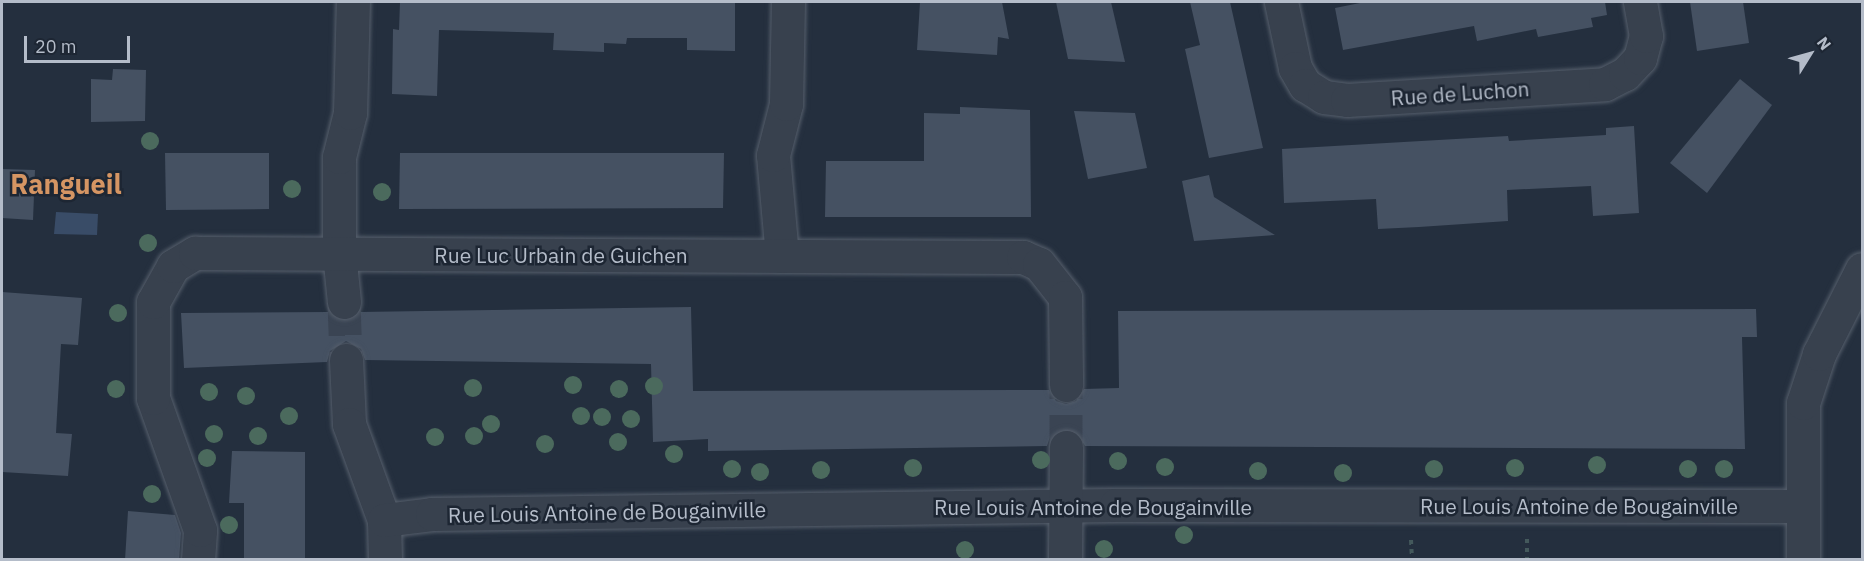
<!DOCTYPE html>
<html>
<head>
<meta charset="utf-8">
<style>
	body { margin:0 }
	#map { position:relative; width:1864px; height:561px; overflow:hidden; background:#242f3e; font-family:"IBM Plex Sans",sans-serif }
	div>[style] { position:absolute }
	[style*='--x'] { left:calc(var(--x)*1px); top:calc(var(--y)*1px); width:calc(var(--w)*1px); rotate:calc(var(--a)*1deg) }
	.water>* { inset:0; background:#394c67 }
	.building>* { inset:0; background:#455162 }
	.minor-tunnel>* { height:33px; margin-top:-16.5px; transform-origin:0; background:repeating-linear-gradient(90deg,#3a4453 0 33px,transparent 0 49px) }
	.path>* { height:4px; margin-top:-2px; transform-origin:0; background:repeating-linear-gradient(90deg,#44595c 0 4.5px,transparent 0 9px) }
	.roads { filter:drop-shadow(0 0 2px #565f6c) drop-shadow(0 0 2px #565f6c) }
	.minor>* { height:33px; margin:-16.5px; padding:0 16.5px; transform-origin:16.5px; border-radius:16.5px; background:#38414e }
	.trees>* { width:18px; height:18px; margin:-9px; border-radius:50%; background:#4b6a5d }
	span { translate:-50% -50%; white-space:nowrap; text-align:center; line-height:1.15; -webkit-text-stroke:5px #1d2633; paint-order:stroke }
	.street-label { font-size:21px; color:#b4bcc9 }
	.district-label { font-size:27px; color:#d59563; font-weight:700 }
	.frame { position:absolute; inset:0; border:3px solid #b4bcc9; pointer-events:none }
	.north { position:absolute; left:1780px; top:24px; width:60px; height:60px; -webkit-text-stroke:4px #1d2633; paint-order:stroke; rotate:53deg; font-size:16px; font-weight:700; line-height:24px; text-align:center; color:#b4bcc9 }
	.north::after { content:''; display:block; margin:auto; width:21px; height:27px; background:#b4bcc9; clip-path:polygon(50% 0,100% 100%,50% 72%,0 100%) }
	.scale { position:absolute; left:24px; top:36px; width:106px; height:27px; box-sizing:border-box; border:3px solid #b4bcc9; border-top:0; padding-left:8px; font-size:18px; line-height:21px; white-space:nowrap; color:#b4bcc9; -webkit-text-stroke:4px #1d2633; paint-order:stroke }
</style>
</head>
<body>
<div id="map">
	<div class="water">
		<div style="clip-path:polygon(56px 212px,98px 214px,97px 235px,54px 234px)"></div>
	</div>
	<div class="building">
		<div style="clip-path:polygon(400px 2px,735px 2px,735px 51px,687px 50px,687px 38px,627px 38px,626px 44px,604px 43px,604px 52px,553px 50px,554px 33px,439px 30px,437px 96px,392px 94px,393px 29px,399px 30px)"></div>
		<div style="clip-path:polygon(920px 2px,1002px 2px,1009px 39px,998px 37px,997px 55px,917px 50px)"></div>
		<div style="clip-path:polygon(1056px 2px,1111px 2px,1125px 62px,1068px 59px)"></div>
		<div style="clip-path:polygon(1190px 2px,1230px 2px,1263px 148px,1209px 158px,1185px 49px,1200px 45px)"></div>
		<div style="clip-path:polygon(1365px 2px,1605px 2px,1607px 15px,1591px 18px,1593px 27px,1538px 37px,1536px 29px,1477px 41px,1474px 26px,1343px 50px,1335px 8px)"></div>
		<div style="clip-path:polygon(1690px 2px,1743px 2px,1749px 43px,1697px 51px)"></div>
		<div style="clip-path:polygon(113px 69px,146px 70px,145px 121px,91px 122px,91px 79px,112px 80px)"></div>
		<div style="clip-path:polygon(1740px 79px,1772px 105px,1707px 193px,1670px 163px)"></div>
		<div style="clip-path:polygon(960px 107px,1030px 110px,1031px 217px,825px 217px,826px 161px,924px 161px,924px 113px,960px 114px)"></div>
		<div style="clip-path:polygon(1074px 111px,1135px 113px,1147px 168px,1088px 179px)"></div>
		<div style="clip-path:polygon(1634px 126px,1639px 213px,1593px 216px,1591px 186px,1507px 190px,1508px 221px,1419px 227px,1378px 229px,1376px 199px,1284px 203px,1282px 149px,1508px 136px,1509px 141px,1606px 135px,1606px 128px)"></div>
		<div style="clip-path:polygon(165px 153px,269px 153px,269px 209px,166px 210px)"></div>
		<div style="clip-path:polygon(400px 153px,724px 153px,723px 208px,399px 209px)"></div>
		<div style="clip-path:polygon(2px 169px,35px 170px,33px 220px,2px 218px)"></div>
		<div style="clip-path:polygon(1209px 175px,1214px 197px,1275px 235px,1194px 241px,1182px 181px)"></div>
		<div style="clip-path:polygon(2px 292px,82px 298px,78px 345px,61px 344px,56px 433px,72px 434px,68px 476px,2px 472px)"></div>
		<div style="clip-path:polygon(691px 307px,693px 391px,1049px 390px,1056px 401px,1066px 404px,1076px 401px,1084px 389px,1119px 388px,1118px 311px,1756px 309px,1757px 337px,1742px 337px,1745px 449px,1085px 446px,1076px 431px,1066px 428px,1050px 437px,1047px 446px,708px 451px,708px 439px,653px 442px,651px 364px,365px 360px,361px 349px,346px 341px,330px 351px,327px 362px,184px 368px,181px 313px,328px 312px,345px 321px,359px 312px)"></div>
		<div style="clip-path:polygon(232px 451px,305px 452px,305px 560px,244px 560px,244px 503px,229px 503px)"></div>
		<div style="clip-path:polygon(128px 511px,175px 515px,181px 533px,179px 560px,125px 560px)"></div>
	</div>
	<div class="minor-tunnel">
		<div style="--x:344;--y:302;--w:58;--a:88"></div>
		<div style="--x:1066;--y:447;--w:62;--a:-90"></div>
	</div>
	<div class="path">
		<div style="--x:1527;--y:539;--w:21;--a:90"></div>
		<div style="--x:1411;--y:540;--w:20;--a:87"></div>
	</div>
	<div class="roads">
		<div class="minor">
			<div style="--x:1281;--y:2;--w:67;--a:78"></div>
			<div style="--x:1295;--y:68;--w:20;--a:60"></div>
			<div style="--x:1305;--y:85;--w:22;--a:32"></div>
			<div style="--x:1324;--y:97;--w:23;--a:7"></div>
			<div style="--x:1347;--y:100;--w:258;--a:-3.5"></div>
			<div style="--x:1605;--y:84;--w:22;--a:-27"></div>
			<div style="--x:1625;--y:74;--w:22;--a:-47"></div>
			<div style="--x:1640;--y:58;--w:23;--a:-75"></div>
			<div style="--x:1646;--y:36;--w:35;--a:-100"></div>
			<div style="--x:782;--y:256;--w:101;--a:-95.1"></div>
			<div style="--x:773;--y:155;--w:53;--a:-75.7"></div>
			<div style="--x:786;--y:104;--w:102;--a:-88.9"></div>
			<div style="--x:344;--y:302;--w:49;--a:-95.8"></div>
			<div style="--x:339;--y:253;--w:96;--a:-90"></div>
			<div style="--x:339;--y:157;--w:45;--a:-76"></div>
			<div style="--x:350;--y:113;--w:111;--a:-88.5"></div>
			<div style="--x:346;--y:360;--w:64;--a:87.3"></div>
			<div style="--x:349;--y:424;--w:102;--a:70"></div>
			<div style="--x:384;--y:520;--w:40;--a:88.6"></div>
			<div style="--x:384;--y:520;--w:48;--a:-7.1"></div>
			<div style="--x:432;--y:514;--w:684;--a:-0.75"></div>
			<div style="--x:1116;--y:505;--w:686;--a:0.08"></div>
			<div style="--x:198;--y:560;--w:30;--a:-86"></div>
			<div style="--x:200;--y:530;--w:140;--a:-109.6"></div>
			<div style="--x:153;--y:398;--w:96;--a:-90"></div>
			<div style="--x:153;--y:302;--w:41;--a:-60.9"></div>
			<div style="--x:173;--y:266;--w:26;--a:-31"></div>
			<div style="--x:195;--y:253;--w:828;--a:0.28"></div>
			<div style="--x:1023;--y:257;--w:17;--a:24"></div>
			<div style="--x:1039;--y:264;--w:42;--a:51.8"></div>
			<div style="--x:1065;--y:297;--w:88;--a:89.3"></div>
			<div style="--x:1065;--y:560;--w:113;--a:-89.5"></div>
			<div style="--x:1803;--y:560;--w:157;--a:-90"></div>
			<div style="--x:1803;--y:403;--w:52;--a:-71.9"></div>
			<div style="--x:1819;--y:354;--w:95;--a:-63.2"></div>
		</div>
	</div>
	<div class="trees">
		<div style="left:150px;top:141px"></div>
		<div style="left:292px;top:189px"></div>
		<div style="left:382px;top:192px"></div>
		<div style="left:148px;top:243px"></div>
		<div style="left:118px;top:313px"></div>
		<div style="left:573px;top:385px"></div>
		<div style="left:654px;top:386px"></div>
		<div style="left:473px;top:388px"></div>
		<div style="left:116px;top:389px"></div>
		<div style="left:619px;top:389px"></div>
		<div style="left:209px;top:392px"></div>
		<div style="left:246px;top:396px"></div>
		<div style="left:289px;top:416px"></div>
		<div style="left:581px;top:416px"></div>
		<div style="left:602px;top:417px"></div>
		<div style="left:631px;top:419px"></div>
		<div style="left:491px;top:424px"></div>
		<div style="left:214px;top:434px"></div>
		<div style="left:258px;top:436px"></div>
		<div style="left:474px;top:436px"></div>
		<div style="left:435px;top:437px"></div>
		<div style="left:618px;top:442px"></div>
		<div style="left:545px;top:444px"></div>
		<div style="left:674px;top:454px"></div>
		<div style="left:207px;top:458px"></div>
		<div style="left:1041px;top:460px"></div>
		<div style="left:1118px;top:461px"></div>
		<div style="left:1597px;top:465px"></div>
		<div style="left:1165px;top:467px"></div>
		<div style="left:913px;top:468px"></div>
		<div style="left:1515px;top:468px"></div>
		<div style="left:732px;top:469px"></div>
		<div style="left:1434px;top:469px"></div>
		<div style="left:1688px;top:469px"></div>
		<div style="left:1724px;top:469px"></div>
		<div style="left:821px;top:470px"></div>
		<div style="left:1258px;top:471px"></div>
		<div style="left:760px;top:472px"></div>
		<div style="left:1343px;top:473px"></div>
		<div style="left:152px;top:494px"></div>
		<div style="left:229px;top:525px"></div>
		<div style="left:1184px;top:535px"></div>
		<div style="left:1104px;top:549px"></div>
		<div style="left:965px;top:550px"></div>
	</div>
	<div class="street-label">
		<span style="left:1460px;top:93px;rotate:-4deg">Rue de Luchon</span>
		<span style="left:561px;top:255px">Rue Luc Urbain de Guichen</span>
		<span style="left:1579px;top:506px">Rue Louis Antoine de Bougainville</span>
		<span style="left:1093px;top:507px">Rue Louis Antoine de Bougainville</span>
		<span style="left:607px;top:512px;rotate:-1deg">Rue Louis Antoine de Bougainville</span>
	</div>
	<div class="district-label">
		<span style="left:66px;top:184px">Rangueil</span>
	</div>
	<div class="frame"></div>
	<div class="north">N</div>
	<div class="scale">20 m</div>
</div>
</body>
</html>
